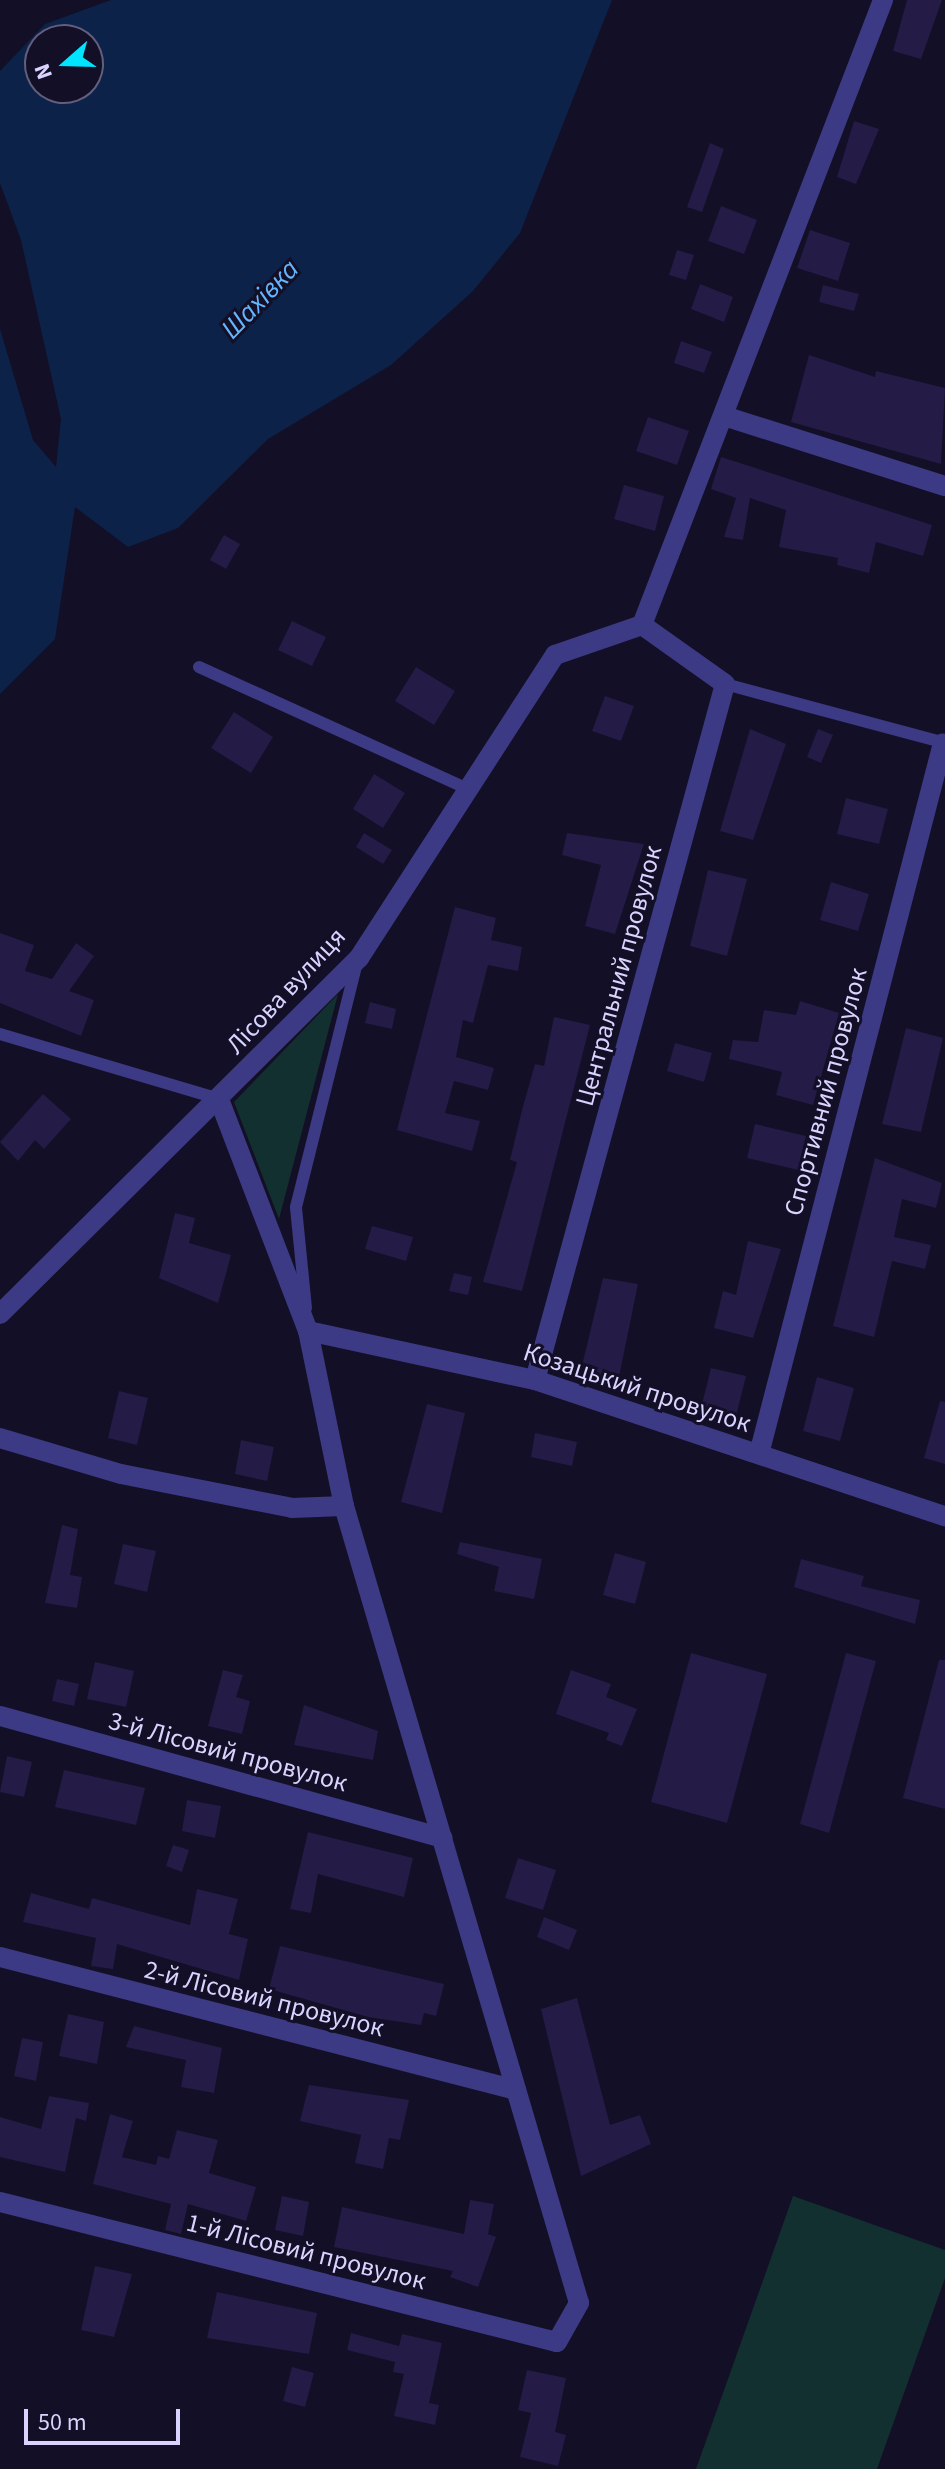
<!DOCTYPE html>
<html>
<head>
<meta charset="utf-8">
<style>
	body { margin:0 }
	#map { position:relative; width:945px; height:2469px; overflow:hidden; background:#130f26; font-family:"Source Sans 3",sans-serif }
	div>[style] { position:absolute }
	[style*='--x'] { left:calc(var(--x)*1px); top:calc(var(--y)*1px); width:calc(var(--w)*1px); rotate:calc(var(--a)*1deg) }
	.green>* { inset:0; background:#12302f }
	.water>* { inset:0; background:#0c2248 }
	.building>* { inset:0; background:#241b47 }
	.service>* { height:12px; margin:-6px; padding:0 6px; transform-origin:6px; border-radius:6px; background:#3d3a85 }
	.minor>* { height:20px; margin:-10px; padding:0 10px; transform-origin:10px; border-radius:10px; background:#3d3a85 }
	span { translate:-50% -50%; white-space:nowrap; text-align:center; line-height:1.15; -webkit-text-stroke:6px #130f26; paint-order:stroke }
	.street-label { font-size:26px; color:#d9d4ff }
	.water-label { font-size:28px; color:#62b6ff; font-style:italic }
	.north { position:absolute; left:24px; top:24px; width:80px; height:80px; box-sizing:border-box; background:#130f26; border:2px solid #625e7d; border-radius:50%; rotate:250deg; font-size:22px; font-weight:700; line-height:32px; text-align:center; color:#d9d4ff }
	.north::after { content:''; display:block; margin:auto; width:28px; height:36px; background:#00e5ff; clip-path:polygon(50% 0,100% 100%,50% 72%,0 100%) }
	.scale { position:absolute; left:24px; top:2409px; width:156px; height:36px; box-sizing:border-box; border:4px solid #d9d4ff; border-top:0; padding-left:10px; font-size:24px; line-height:28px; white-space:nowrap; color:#d9d4ff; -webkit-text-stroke:6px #130f26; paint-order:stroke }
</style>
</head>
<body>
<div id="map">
	<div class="green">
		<div style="clip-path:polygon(338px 994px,279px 1219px,234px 1102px)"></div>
		<div style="clip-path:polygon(793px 2196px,945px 2250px,945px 2278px,877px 2469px,696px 2469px)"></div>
	</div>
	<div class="water">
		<div style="clip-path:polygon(evenodd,111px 0,612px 0,520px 233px,473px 291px,391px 365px,268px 439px,178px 528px,128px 547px,75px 507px,55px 639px,0 694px,0 329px,33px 440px,56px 467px,61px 419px,21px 240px,0 183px,0 71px,45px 24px,111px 0,40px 40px,88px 40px,88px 88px,40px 88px,40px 40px)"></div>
	</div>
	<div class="building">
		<div style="clip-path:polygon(907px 0,942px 0,921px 59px,893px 51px)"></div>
		<div style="clip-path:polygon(854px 121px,879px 129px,856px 184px,837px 177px)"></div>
		<div style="clip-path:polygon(710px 143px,724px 149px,702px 212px,687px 207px)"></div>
		<div style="clip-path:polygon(721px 206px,757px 220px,744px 254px,708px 241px)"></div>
		<div style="clip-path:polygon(810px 230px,850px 243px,838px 281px,797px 268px)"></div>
		<div style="clip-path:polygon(677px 250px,694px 255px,686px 280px,669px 275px)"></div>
		<div style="clip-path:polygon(700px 284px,733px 297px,724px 322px,691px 309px)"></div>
		<div style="clip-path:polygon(823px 285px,859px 294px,854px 311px,819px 302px)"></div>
		<div style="clip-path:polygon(681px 341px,712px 352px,704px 373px,674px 363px)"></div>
		<div style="clip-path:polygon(809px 355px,875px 377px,876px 371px,945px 388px,941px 464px,791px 422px)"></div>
		<div style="clip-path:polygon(648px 417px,689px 431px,677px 465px,636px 451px)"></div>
		<div style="clip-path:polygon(721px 457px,932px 525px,923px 556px,876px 542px,869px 573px,837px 565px,838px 558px,779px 547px,786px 510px,750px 498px,743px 540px,724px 537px,736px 498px,711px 489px)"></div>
		<div style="clip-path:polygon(624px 485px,664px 496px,655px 531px,614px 519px)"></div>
		<div style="clip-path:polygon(224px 535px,240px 544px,226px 569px,210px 560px)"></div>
		<div style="clip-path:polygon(292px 621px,326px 637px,312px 666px,278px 650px)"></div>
		<div style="clip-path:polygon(416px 667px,455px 691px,434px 725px,395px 701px)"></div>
		<div style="clip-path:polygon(605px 696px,634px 706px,621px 741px,592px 731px)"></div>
		<div style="clip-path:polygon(234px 712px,273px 737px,251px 773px,211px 748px)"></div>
		<div style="clip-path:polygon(750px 729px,786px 744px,753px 840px,720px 831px)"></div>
		<div style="clip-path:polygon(818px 729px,833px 735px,821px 763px,807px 757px)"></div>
		<div style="clip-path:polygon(374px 774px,405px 793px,383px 828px,353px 809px)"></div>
		<div style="clip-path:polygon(846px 798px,888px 809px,879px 844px,837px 834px)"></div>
		<div style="clip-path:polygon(364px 833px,392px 850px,383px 864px,356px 847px)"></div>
		<div style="clip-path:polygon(567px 833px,644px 844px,615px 934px,585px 926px,601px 865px,562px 855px)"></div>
		<div style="clip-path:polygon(708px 870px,747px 879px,727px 956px,690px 946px)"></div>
		<div style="clip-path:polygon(831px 882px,869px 894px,858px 931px,820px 920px)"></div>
		<div style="clip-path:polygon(455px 907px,496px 918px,491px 940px,522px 947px,518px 971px,488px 965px,473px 1023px,463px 1020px,456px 1057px,494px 1068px,488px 1090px,454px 1081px,445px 1113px,480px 1121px,472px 1151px,397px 1130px)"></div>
		<div style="clip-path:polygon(0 933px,34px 945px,25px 971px,52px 979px,76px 943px,94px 956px,69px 991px,94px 1000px,81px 1036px,0 1003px)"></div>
		<div style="clip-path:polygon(800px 1001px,839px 1013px,813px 1105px,776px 1095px,782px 1072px,729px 1059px,733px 1040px,758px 1042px,764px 1010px,796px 1015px)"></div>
		<div style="clip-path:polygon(370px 1002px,396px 1009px,392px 1029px,365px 1023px)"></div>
		<div style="clip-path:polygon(554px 1017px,590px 1025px,522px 1291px,483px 1282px,517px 1162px,510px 1160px,522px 1110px,535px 1064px,544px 1066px)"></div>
		<div style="clip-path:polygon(906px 1028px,943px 1038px,921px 1132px,882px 1124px)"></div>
		<div style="clip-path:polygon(675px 1043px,712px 1053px,704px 1082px,667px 1071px)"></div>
		<div style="clip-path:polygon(43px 1094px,71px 1119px,44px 1149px,35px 1140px,18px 1161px,0 1142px)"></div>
		<div style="clip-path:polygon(755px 1124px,806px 1136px,798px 1170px,747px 1158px)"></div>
		<div style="clip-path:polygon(875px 1158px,942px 1183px,936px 1208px,902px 1199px,894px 1237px,931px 1245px,925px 1269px,892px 1261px,874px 1337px,833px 1326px)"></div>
		<div style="clip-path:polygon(175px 1213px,195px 1218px,189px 1243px,231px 1255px,218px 1303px,159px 1278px)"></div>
		<div style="clip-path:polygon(372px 1226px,413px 1237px,406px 1261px,365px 1249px)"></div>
		<div style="clip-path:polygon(748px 1241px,781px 1249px,753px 1338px,714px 1328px,723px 1291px,736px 1295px)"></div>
		<div style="clip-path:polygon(454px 1273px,472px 1277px,468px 1295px,449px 1291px)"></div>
		<div style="clip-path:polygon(603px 1278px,638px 1284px,618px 1382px,580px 1374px)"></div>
		<div style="clip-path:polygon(711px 1368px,746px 1376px,736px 1416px,701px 1408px)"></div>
		<div style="clip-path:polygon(817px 1377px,854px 1388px,840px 1441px,803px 1431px)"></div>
		<div style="clip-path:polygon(119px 1391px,148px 1398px,137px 1445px,108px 1438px)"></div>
		<div style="clip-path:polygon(940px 1401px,945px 1402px,945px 1464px,924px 1458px)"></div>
		<div style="clip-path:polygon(427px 1404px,465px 1413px,442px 1513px,401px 1502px)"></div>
		<div style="clip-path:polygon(535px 1433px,577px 1442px,572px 1466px,531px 1457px)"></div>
		<div style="clip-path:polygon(241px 1440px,274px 1447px,267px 1481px,235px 1474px)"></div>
		<div style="clip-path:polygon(62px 1525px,78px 1529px,70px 1575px,82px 1577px,77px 1608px,45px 1603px)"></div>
		<div style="clip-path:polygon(460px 1542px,542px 1559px,534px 1599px,494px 1591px,499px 1567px,457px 1554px)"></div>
		<div style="clip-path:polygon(123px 1544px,156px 1551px,147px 1592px,114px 1584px)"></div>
		<div style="clip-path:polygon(615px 1553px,646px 1562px,635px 1604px,603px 1595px)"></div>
		<div style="clip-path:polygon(801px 1559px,864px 1576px,861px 1586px,920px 1600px,915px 1624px,794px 1587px)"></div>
		<div style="clip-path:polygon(691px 1653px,767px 1674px,727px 1823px,651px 1802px)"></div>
		<div style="clip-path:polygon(846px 1653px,876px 1661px,829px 1833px,800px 1824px)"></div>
		<div style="clip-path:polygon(939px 1660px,945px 1660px,945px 1809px,903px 1798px)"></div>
		<div style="clip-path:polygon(95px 1662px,134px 1671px,126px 1707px,87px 1699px)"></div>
		<div style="clip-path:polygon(223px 1670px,243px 1675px,236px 1697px,250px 1701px,242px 1734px,208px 1726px)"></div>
		<div style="clip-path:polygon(571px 1670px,611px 1684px,606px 1697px,637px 1709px,622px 1746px,606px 1740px,609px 1733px,556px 1714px)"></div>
		<div style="clip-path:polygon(57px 1679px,79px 1684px,74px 1706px,52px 1701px)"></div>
		<div style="clip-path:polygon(304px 1705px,378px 1731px,373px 1760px,294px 1745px)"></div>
		<div style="clip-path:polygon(7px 1756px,32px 1762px,24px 1797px,0 1792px)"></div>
		<div style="clip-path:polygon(64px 1770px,145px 1788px,136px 1825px,55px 1807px)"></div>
		<div style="clip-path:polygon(187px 1800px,221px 1806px,215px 1838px,182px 1831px)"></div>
		<div style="clip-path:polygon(308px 1832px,413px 1858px,404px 1897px,318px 1874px,311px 1913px,290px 1909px)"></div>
		<div style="clip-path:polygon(173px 1845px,189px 1850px,182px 1872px,166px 1866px)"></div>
		<div style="clip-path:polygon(518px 1858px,556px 1870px,543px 1910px,505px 1898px)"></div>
		<div style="clip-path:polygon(197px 1889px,238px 1899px,229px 1934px,248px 1939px,239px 1980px,117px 1944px,113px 1969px,91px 1966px,96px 1938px,23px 1922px,31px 1893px,89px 1909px,92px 1898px,190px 1925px)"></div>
		<div style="clip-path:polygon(544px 1917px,577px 1930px,569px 1950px,537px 1937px)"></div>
		<div style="clip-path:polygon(280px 1946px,444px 1984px,436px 2016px,424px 2013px,421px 2025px,368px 2017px,269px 1989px)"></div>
		<div style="clip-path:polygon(577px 1998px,610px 2125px,640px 2115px,651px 2144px,581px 2176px,541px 2009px)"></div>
		<div style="clip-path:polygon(68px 2014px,104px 2022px,97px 2064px,59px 2056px)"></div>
		<div style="clip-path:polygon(134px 2026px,222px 2048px,214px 2093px,181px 2087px,186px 2060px,126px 2047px)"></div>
		<div style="clip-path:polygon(22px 2038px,43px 2042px,36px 2081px,14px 2076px)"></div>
		<div style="clip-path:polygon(309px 2085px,409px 2100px,400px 2140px,389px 2138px,383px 2169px,355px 2163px,361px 2135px,300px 2121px)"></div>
		<div style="clip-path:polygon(49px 2096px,89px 2103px,86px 2121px,76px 2118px,65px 2172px,0 2157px,0 2117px,41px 2129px)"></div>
		<div style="clip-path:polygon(110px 2114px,133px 2121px,122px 2157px,156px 2165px,158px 2156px,169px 2159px,177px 2130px,218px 2140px,209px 2173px,256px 2187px,246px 2221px,188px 2204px,181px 2234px,165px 2230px,171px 2204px,93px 2184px)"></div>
		<div style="clip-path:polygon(282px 2196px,309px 2202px,303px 2236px,275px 2230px)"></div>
		<div style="clip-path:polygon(470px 2200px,494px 2204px,488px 2234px,496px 2237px,478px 2287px,450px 2277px,453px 2271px,334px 2247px,342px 2207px,464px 2234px)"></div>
		<div style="clip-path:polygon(95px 2266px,132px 2274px,114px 2337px,81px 2330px)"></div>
		<div style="clip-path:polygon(217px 2292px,317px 2313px,309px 2354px,207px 2338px)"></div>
		<div style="clip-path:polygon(351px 2333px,399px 2346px,402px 2334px,442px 2343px,429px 2403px,439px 2405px,435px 2425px,394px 2416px,404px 2374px,393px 2372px,395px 2362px,347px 2350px)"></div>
		<div style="clip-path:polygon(292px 2367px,314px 2373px,305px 2407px,283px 2401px)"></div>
		<div style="clip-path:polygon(527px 2370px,566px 2378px,555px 2432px,566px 2435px,558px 2466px,520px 2457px,531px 2413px,518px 2410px)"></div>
	</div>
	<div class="service">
		<div style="--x:199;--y:667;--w:295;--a:24.4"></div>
		<div style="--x:725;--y:684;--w:228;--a:15"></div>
		<div style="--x:0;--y:1034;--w:228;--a:16.5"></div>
		<div style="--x:306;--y:1308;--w:101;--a:-95.7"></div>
		<div style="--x:296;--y:1207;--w:252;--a:-76"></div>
	</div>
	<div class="minor">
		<div style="--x:724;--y:416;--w:232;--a:17.6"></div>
		<div style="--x:642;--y:625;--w:670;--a:-68.91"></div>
		<div style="--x:0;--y:1314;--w:506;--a:-44.76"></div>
		<div style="--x:359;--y:958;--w:361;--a:-57.1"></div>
		<div style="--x:555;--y:655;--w:92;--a:-19"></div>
		<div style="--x:308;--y:1331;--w:232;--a:12.2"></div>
		<div style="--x:535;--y:1380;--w:432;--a:18.4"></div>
		<div style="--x:535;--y:1380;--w:721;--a:-74.73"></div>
		<div style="--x:725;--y:684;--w:102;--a:-144.6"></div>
		<div style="--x:0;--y:1438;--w:126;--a:16.6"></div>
		<div style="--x:121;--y:1474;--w:174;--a:11.2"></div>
		<div style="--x:292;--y:1508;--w:52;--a:-2.2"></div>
		<div style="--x:759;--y:1454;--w:734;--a:-75.49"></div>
		<div style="--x:0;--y:1716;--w:459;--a:15.4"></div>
		<div style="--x:0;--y:1957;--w:533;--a:14.45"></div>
		<div style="--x:0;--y:2202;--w:574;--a:14.11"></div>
		<div style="--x:557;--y:2342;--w:45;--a:-60.6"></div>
		<div style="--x:579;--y:2303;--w:831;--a:-106.43"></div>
		<div style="--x:344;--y:1506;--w:179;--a:-101.6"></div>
		<div style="--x:308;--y:1331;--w:248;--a:-111"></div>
	</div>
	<div class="street-label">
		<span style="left:619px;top:976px;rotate:-75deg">Центральний провулок</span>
		<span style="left:286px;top:991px;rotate:-47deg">Лісова вулиця</span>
		<span style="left:826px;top:1092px;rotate:-75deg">Спортивний провулок</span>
		<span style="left:637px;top:1388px;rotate:18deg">Козацький провулок</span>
		<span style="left:228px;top:1752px;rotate:15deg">3-й Лісовий провулок</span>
		<span style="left:264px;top:1999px;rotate:14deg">2-й Лісовий провулок</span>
		<span style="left:306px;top:2252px;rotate:14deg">1-й Лісовий провулок</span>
	</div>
	<div class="water-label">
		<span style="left:260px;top:299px;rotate:-46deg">Шахівка</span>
	</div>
	<div class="north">N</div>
	<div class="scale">50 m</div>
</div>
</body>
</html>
